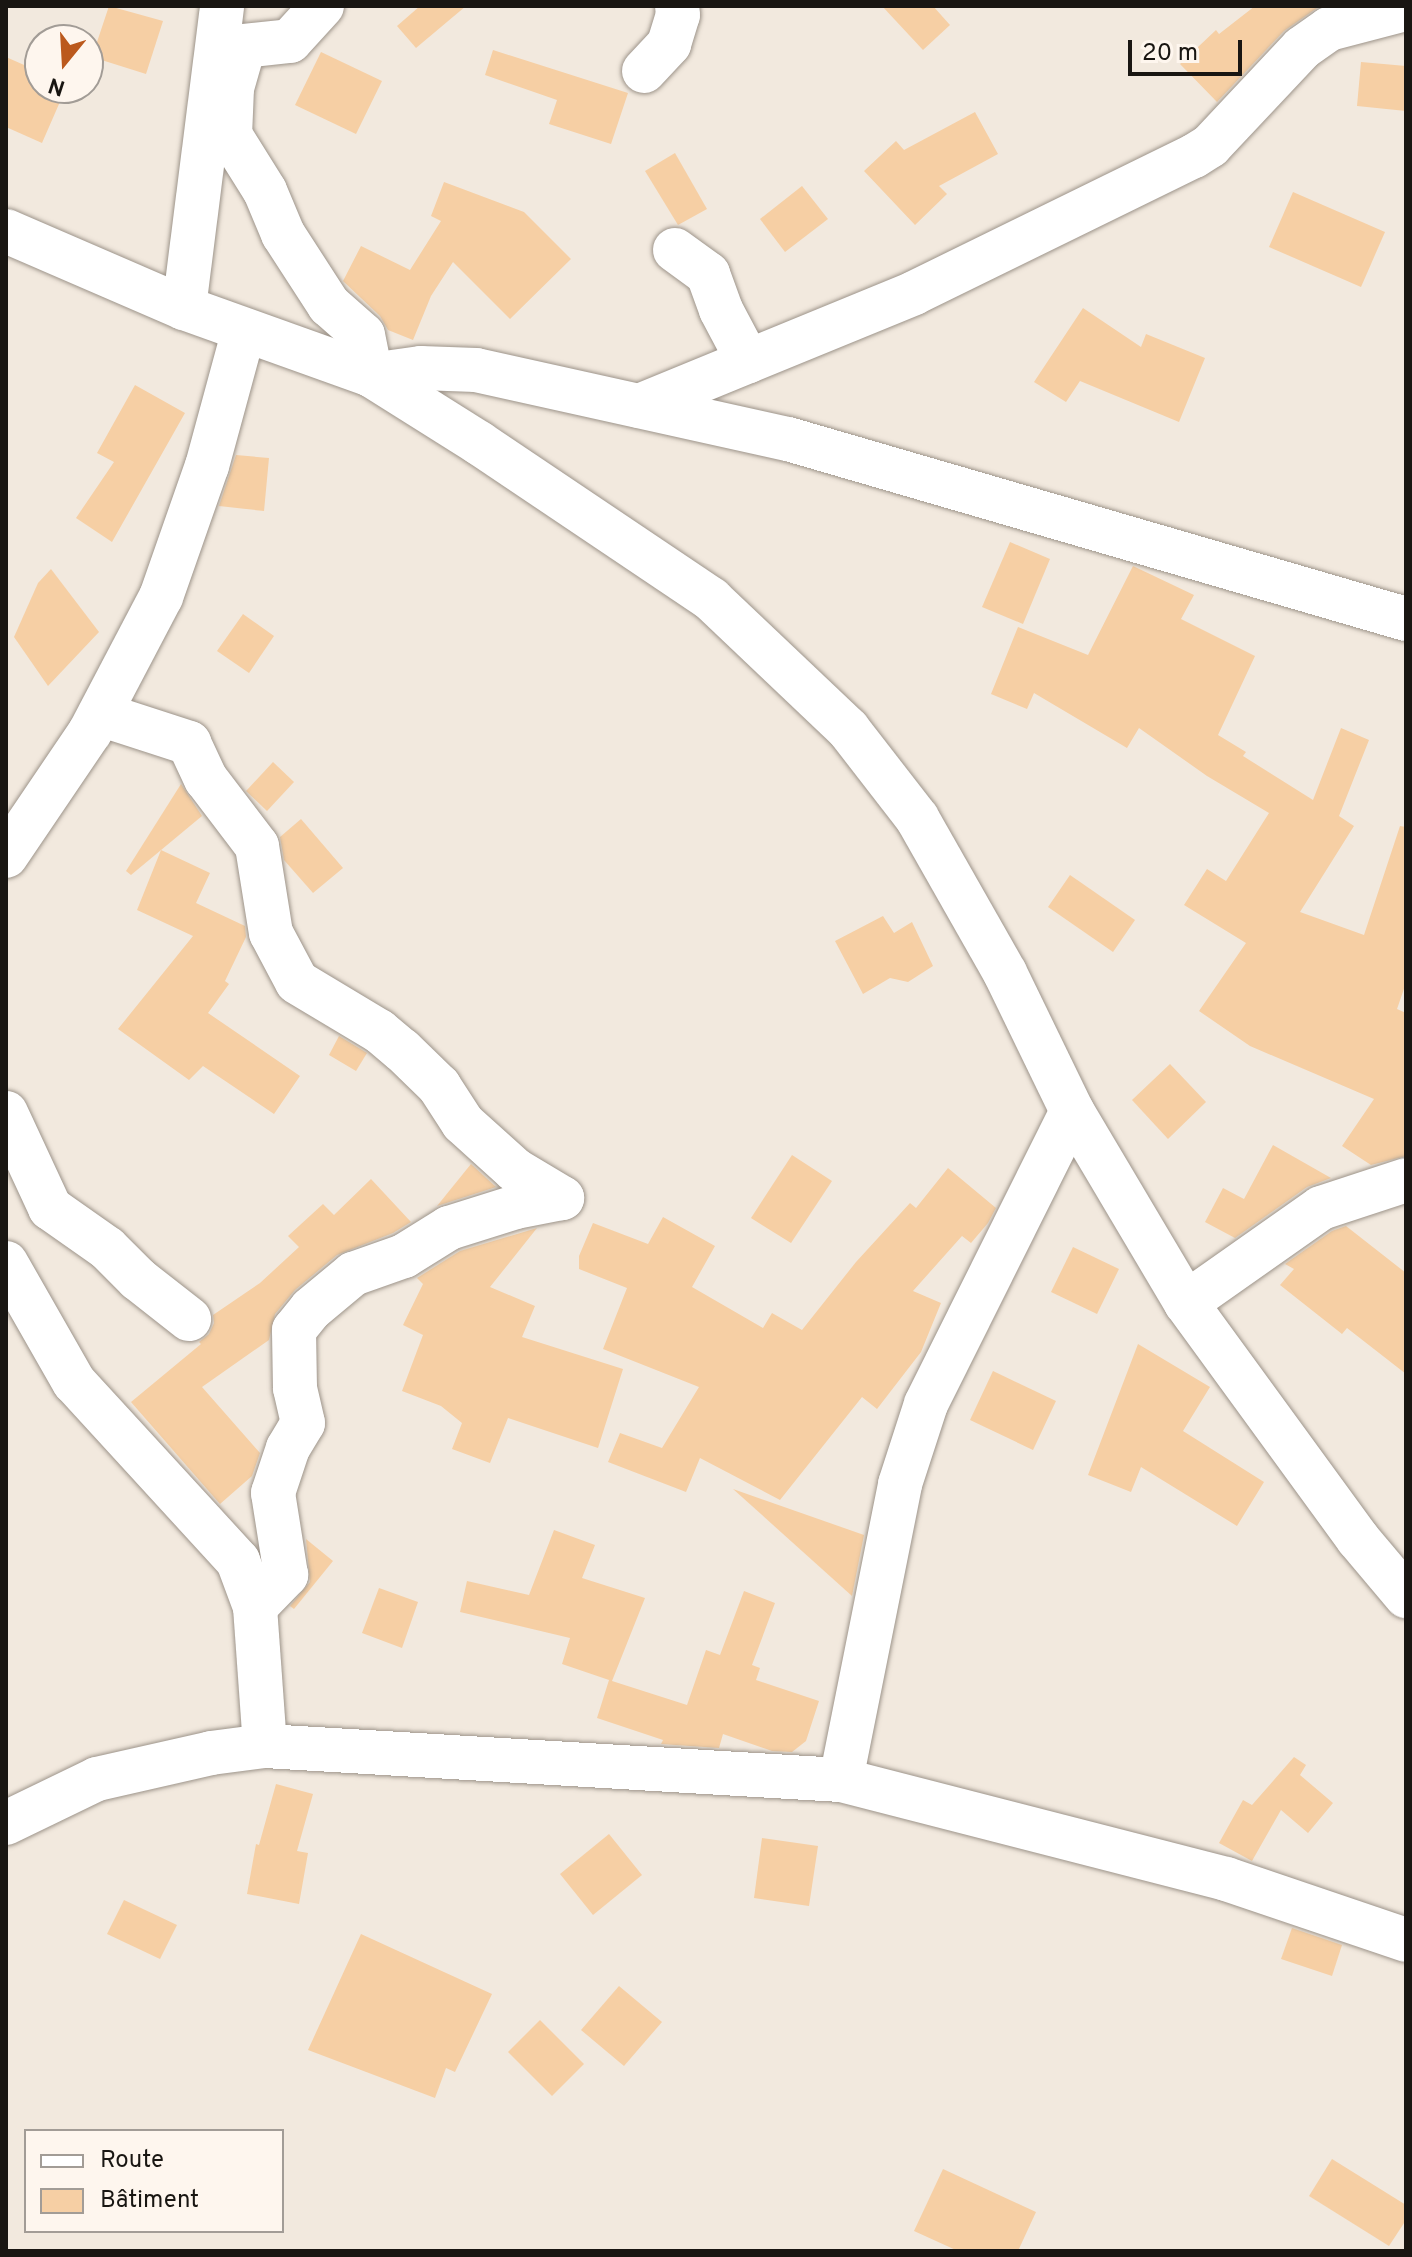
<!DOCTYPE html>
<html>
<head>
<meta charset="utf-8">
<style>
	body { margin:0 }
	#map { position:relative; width:1412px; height:2257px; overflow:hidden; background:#f2e9de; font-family:Overpass,sans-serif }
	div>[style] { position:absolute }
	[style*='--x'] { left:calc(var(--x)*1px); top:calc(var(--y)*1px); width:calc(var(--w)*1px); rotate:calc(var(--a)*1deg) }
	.building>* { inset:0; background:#f6cfa4 }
	.roads { filter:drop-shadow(0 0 2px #9d948a) drop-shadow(0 0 2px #9d948a) }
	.minor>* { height:44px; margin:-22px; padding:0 22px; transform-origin:22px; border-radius:22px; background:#fff }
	span { translate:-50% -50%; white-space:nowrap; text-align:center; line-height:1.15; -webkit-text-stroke:6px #fef6ee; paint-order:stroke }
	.frame { position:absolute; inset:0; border:8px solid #191612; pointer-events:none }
	.legend { position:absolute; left:24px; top:2129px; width:260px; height:104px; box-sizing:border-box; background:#fef6ee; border:2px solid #a29c96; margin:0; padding:10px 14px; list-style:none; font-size:24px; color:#191612 }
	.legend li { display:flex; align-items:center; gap:16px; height:40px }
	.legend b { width:40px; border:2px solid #a29c96 }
	.north { position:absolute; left:24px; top:24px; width:80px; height:80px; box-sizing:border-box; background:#fef6ee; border:2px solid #a29c96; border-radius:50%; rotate:198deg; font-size:22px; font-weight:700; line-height:32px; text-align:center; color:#191612 }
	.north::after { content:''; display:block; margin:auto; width:28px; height:36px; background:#bb591d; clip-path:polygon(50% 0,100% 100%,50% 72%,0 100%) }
	.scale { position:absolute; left:1128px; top:40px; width:114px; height:36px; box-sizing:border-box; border:4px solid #191612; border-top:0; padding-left:10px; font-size:24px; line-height:28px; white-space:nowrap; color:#191612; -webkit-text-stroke:6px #fef6ee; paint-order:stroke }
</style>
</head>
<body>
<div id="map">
	<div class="building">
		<div style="clip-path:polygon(109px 6px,163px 21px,146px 74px,92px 57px)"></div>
		<div style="clip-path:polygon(420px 6px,466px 6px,416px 48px,397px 26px)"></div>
		<div style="clip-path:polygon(882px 6px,933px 6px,950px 25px,923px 50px)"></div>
		<div style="clip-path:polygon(1255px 6px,1320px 6px,1284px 31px,1217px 102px,1180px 64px,1216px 30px,1219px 34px)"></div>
		<div style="clip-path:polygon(493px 50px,628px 93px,611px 144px,549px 124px,557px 100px,485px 75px)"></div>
		<div style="clip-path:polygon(321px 52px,382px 81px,356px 134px,295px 105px)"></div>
		<div style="clip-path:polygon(6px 57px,40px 72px,40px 88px,66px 88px,42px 143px,6px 127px)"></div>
		<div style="clip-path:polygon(1361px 62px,1406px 66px,1406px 111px,1357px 106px)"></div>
		<div style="clip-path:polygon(975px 112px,998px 154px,939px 186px,947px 194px,915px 225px,864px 171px,896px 141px,904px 150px)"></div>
		<div style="clip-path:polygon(675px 153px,707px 209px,678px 225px,645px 171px)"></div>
		<div style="clip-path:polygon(444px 182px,524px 212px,571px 259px,510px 319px,453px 262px,431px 296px,413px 340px,388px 330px,380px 316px,343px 281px,361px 246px,410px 270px,441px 221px,431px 216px)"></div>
		<div style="clip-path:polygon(802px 186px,828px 219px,785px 252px,760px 219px)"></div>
		<div style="clip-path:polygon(1293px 192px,1385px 232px,1361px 287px,1269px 247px)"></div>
		<div style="clip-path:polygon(1083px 308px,1141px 347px,1146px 334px,1205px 358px,1179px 422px,1080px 381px,1066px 402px,1034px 382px)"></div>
		<div style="clip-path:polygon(135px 385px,185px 413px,112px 542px,76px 518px,114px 462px,97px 453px)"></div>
		<div style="clip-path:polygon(236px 455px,269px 458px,264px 511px,219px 506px)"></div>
		<div style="clip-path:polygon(1010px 542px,1050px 559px,1023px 624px,982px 607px)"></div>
		<div style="clip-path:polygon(1133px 566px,1194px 595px,1181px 619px,1255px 656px,1218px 735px,1246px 752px,1243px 756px,1313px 800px,1341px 728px,1369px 740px,1339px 816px,1354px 826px,1300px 912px,1364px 935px,1400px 826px,1406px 827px,1406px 983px,1397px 1009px,1406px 1013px,1406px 1156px,1371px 1165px,1342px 1146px,1374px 1099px,1250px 1046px,1199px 1011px,1246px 943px,1184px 905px,1207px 869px,1226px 881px,1269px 813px,1207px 776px,1139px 728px,1127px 748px,1034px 693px,1027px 709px,991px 694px,1018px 627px,1088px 655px)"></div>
		<div style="clip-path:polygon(51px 569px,99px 632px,48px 686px,14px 637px,38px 583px)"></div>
		<div style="clip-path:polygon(243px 614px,274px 636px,249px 673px,217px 651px)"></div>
		<div style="clip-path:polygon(273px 762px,294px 782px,267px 811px,246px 791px)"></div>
		<div style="clip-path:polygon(181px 784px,202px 816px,131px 875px,126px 871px)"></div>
		<div style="clip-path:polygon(301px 819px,343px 868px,313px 893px,284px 860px,280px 837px)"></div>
		<div style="clip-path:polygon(161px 850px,210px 873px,196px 903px,245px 926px,246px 937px,225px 981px,229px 984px,208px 1013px,300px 1076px,274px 1114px,203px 1066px,189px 1080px,118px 1029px,193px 936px,137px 910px)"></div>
		<div style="clip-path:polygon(1070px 875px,1135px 920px,1113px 952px,1048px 907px)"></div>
		<div style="clip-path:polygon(883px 916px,894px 933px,912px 922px,933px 966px,908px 982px,890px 978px,863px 994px,835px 941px)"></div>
		<div style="clip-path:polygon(339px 1036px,367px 1053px,356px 1071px,329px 1055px)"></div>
		<div style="clip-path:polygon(1170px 1064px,1206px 1102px,1168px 1139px,1132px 1100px)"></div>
		<div style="clip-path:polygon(1273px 1145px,1331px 1178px,1307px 1187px,1235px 1238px,1205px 1222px,1223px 1188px,1244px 1199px)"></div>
		<div style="clip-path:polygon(792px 1155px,832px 1181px,791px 1243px,751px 1218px)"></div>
		<div style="clip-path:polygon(471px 1164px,496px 1187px,437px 1206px)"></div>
		<div style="clip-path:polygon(948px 1168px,996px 1208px,988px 1223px,971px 1243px,962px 1236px,913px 1291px,941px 1303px,921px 1352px,877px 1409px,862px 1397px,780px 1500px,700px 1458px,686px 1492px,608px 1462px,620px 1433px,662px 1448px,699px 1387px,603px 1349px,627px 1288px,579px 1269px,579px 1256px,593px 1223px,648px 1244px,663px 1217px,715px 1246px,692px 1287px,763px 1328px,772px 1313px,802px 1330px,856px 1262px,910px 1203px,916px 1208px)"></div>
		<div style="clip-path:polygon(371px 1179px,411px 1222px,393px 1233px,337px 1255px,295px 1290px,275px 1314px,269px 1340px,202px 1387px,260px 1453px,252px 1476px,220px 1504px,131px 1402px,201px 1344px,199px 1342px,209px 1334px,214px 1323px,213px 1315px,260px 1283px,299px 1247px,288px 1236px,323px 1204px,334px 1215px)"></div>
		<div style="clip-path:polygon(1346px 1226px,1406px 1273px,1406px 1374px,1347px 1328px,1342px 1334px,1280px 1285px,1294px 1269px,1285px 1264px,1332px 1231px)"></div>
		<div style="clip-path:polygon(537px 1228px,490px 1287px,535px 1306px,522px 1337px,623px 1369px,598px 1448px,508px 1418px,490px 1463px,452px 1449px,462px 1423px,441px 1406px,402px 1391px,423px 1335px,403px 1325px,423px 1284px,417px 1278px,460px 1251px)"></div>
		<div style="clip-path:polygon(1073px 1247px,1119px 1269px,1097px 1314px,1051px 1292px)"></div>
		<div style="clip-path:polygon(1138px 1344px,1210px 1387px,1183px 1431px,1264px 1482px,1237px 1526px,1141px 1467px,1131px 1492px,1088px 1475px)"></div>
		<div style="clip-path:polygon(993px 1371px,1056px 1401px,1033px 1450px,970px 1420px)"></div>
		<div style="clip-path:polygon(733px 1489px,864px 1535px,852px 1596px)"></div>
		<div style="clip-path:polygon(554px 1530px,595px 1545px,582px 1578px,645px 1598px,612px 1681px,687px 1705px,706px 1650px,720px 1655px,744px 1591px,775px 1603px,752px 1665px,760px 1668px,756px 1680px,819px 1701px,806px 1741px,792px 1752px,772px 1751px,723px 1734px,719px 1748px,661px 1744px,663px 1740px,597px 1718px,609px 1680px,562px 1664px,570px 1638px,460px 1612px,467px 1581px,529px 1595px)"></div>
		<div style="clip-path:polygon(306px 1539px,333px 1561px,294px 1609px,290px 1606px,310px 1582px)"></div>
		<div style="clip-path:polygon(379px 1588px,418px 1602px,402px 1648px,362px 1633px)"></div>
		<div style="clip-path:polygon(1294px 1757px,1306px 1765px,1300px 1775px,1333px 1803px,1308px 1833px,1281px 1810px,1252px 1861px,1219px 1843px,1243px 1800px,1252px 1805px)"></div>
		<div style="clip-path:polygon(276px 1784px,313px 1794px,297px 1851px,308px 1853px,299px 1904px,247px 1894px,256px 1844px,259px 1845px)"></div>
		<div style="clip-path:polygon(609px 1834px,642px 1875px,593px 1915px,560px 1874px)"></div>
		<div style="clip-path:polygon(762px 1838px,818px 1846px,809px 1906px,754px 1898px)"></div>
		<div style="clip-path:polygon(124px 1900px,177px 1925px,160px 1959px,107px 1934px)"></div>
		<div style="clip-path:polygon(1292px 1928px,1342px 1945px,1332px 1976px,1281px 1959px)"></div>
		<div style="clip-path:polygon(361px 1934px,492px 1994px,455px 2072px,446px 2068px,435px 2098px,308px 2050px)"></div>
		<div style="clip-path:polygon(619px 1986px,662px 2022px,624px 2066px,581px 2030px)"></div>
		<div style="clip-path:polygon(540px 2020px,584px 2064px,552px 2096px,508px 2052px)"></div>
		<div style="clip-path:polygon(1332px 2159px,1406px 2205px,1406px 2220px,1389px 2246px,1309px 2196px)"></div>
		<div style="clip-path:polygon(943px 2169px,1036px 2212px,1018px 2251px,958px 2251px,914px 2231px)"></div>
	</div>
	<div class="roads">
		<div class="minor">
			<div style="--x:322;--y:6;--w:47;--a:132.4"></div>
			<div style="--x:290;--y:41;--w:46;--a:173.8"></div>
			<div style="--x:244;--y:46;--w:44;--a:105.9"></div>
			<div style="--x:232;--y:88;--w:47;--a:92.4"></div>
			<div style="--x:230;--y:135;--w:66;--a:58"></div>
			<div style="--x:265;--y:191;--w:47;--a:67.3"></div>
			<div style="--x:283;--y:234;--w:85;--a:57.1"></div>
			<div style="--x:329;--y:305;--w:45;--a:41.4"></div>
			<div style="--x:363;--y:335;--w:41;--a:78.7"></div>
			<div style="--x:371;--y:375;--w:50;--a:-8"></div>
			<div style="--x:421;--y:368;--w:55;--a:2.1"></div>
			<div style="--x:476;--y:370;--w:320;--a:12.5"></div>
			<div style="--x:788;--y:439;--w:644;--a:16.24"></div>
			<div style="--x:644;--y:71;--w:37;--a:-47"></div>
			<div style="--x:669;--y:44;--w:30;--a:-73"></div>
			<div style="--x:678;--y:15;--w:9;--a:-96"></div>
			<div style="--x:6;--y:231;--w:194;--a:23.4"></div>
			<div style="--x:184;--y:308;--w:199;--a:19.7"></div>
			<div style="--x:371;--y:375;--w:128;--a:32.2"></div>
			<div style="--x:479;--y:443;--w:280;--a:33.9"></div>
			<div style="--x:711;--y:599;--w:189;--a:43.5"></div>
			<div style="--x:848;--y:729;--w:113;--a:52.2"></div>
			<div style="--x:917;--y:818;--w:178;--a:60.4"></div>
			<div style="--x:1005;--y:973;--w:153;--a:64.1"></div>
			<div style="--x:1072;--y:1111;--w:223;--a:59.3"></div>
			<div style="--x:1186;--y:1303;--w:292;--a:53.9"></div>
			<div style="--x:1358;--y:1539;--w:75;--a:49.9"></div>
			<div style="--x:675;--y:250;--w:41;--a:36"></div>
			<div style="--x:708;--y:274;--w:38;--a:70"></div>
			<div style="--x:721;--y:310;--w:58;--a:62.1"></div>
			<div style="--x:184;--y:308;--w:304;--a:-82.8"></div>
			<div style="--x:639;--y:406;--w:297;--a:-22.3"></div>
			<div style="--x:914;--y:293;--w:312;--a:-26.1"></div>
			<div style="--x:1194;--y:156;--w:19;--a:-32"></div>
			<div style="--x:1210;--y:146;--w:134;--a:-46.8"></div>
			<div style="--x:1302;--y:48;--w:33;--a:-35"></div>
			<div style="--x:1329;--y:29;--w:80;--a:-14.6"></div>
			<div style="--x:100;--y:714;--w:94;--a:18"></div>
			<div style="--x:189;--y:743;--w:40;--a:65"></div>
			<div style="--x:206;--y:779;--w:84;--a:52.7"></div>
			<div style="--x:257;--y:846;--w:88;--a:80.9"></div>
			<div style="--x:271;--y:933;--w:55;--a:62"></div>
			<div style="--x:297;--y:982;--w:96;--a:30.9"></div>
			<div style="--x:379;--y:1031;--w:30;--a:40"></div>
			<div style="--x:402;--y:1050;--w:52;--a:44.2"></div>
			<div style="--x:439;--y:1086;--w:44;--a:57"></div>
			<div style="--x:463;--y:1123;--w:70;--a:42.1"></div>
			<div style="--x:515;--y:1170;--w:55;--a:30.8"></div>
			<div style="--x:6;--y:856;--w:150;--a:-55.9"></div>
			<div style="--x:90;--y:732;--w:153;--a:-62.3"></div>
			<div style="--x:161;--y:597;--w:139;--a:-70.7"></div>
			<div style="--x:207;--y:466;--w:141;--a:-74.8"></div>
			<div style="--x:6;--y:1113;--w:105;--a:65.1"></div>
			<div style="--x:50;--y:1208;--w:70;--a:35.1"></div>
			<div style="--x:107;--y:1248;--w:44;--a:45"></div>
			<div style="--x:138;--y:1279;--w:65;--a:38.1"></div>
			<div style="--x:6;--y:1263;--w:137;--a:60.3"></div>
			<div style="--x:74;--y:1382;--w:243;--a:47.5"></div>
			<div style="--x:238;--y:1561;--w:49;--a:69.7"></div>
			<div style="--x:255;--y:1607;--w:139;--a:85.9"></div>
			<div style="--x:1186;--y:1303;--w:165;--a:-35.1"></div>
			<div style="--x:1321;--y:1208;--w:89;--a:-18.2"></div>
			<div style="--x:255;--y:1607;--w:45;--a:-45.9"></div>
			<div style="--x:286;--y:1575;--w:83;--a:-99"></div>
			<div style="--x:273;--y:1493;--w:47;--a:-71.6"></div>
			<div style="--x:288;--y:1448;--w:29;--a:-59"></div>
			<div style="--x:303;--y:1423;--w:36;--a:-103"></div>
			<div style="--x:295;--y:1388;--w:58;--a:-91"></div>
			<div style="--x:294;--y:1330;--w:27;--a:-51"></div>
			<div style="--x:311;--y:1309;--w:55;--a:-39.8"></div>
			<div style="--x:353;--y:1274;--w:54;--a:-19.4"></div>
			<div style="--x:404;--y:1256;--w:53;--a:-31.9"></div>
			<div style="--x:449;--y:1228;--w:70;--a:-17.4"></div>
			<div style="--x:516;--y:1207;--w:47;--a:-11.1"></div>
			<div style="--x:841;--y:1780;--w:302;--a:-78.7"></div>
			<div style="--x:900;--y:1484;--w:84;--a:-72"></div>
			<div style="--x:926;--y:1404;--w:327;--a:-63.5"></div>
			<div style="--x:6;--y:1823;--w:101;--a:-25.8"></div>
			<div style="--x:97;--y:1779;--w:117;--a:-12.8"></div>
			<div style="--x:211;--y:1753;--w:54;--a:-7.4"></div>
			<div style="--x:265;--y:1746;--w:577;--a:3.38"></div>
			<div style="--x:841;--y:1780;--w:398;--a:14.4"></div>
			<div style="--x:1226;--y:1879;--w:190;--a:18.7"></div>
		</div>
	</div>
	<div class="frame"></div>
	<ul class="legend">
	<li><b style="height:10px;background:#fff"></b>Route</li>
	<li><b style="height:22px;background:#f6cfa4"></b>Bâtiment</li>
	</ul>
	<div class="north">N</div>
	<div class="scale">20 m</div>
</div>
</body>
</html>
